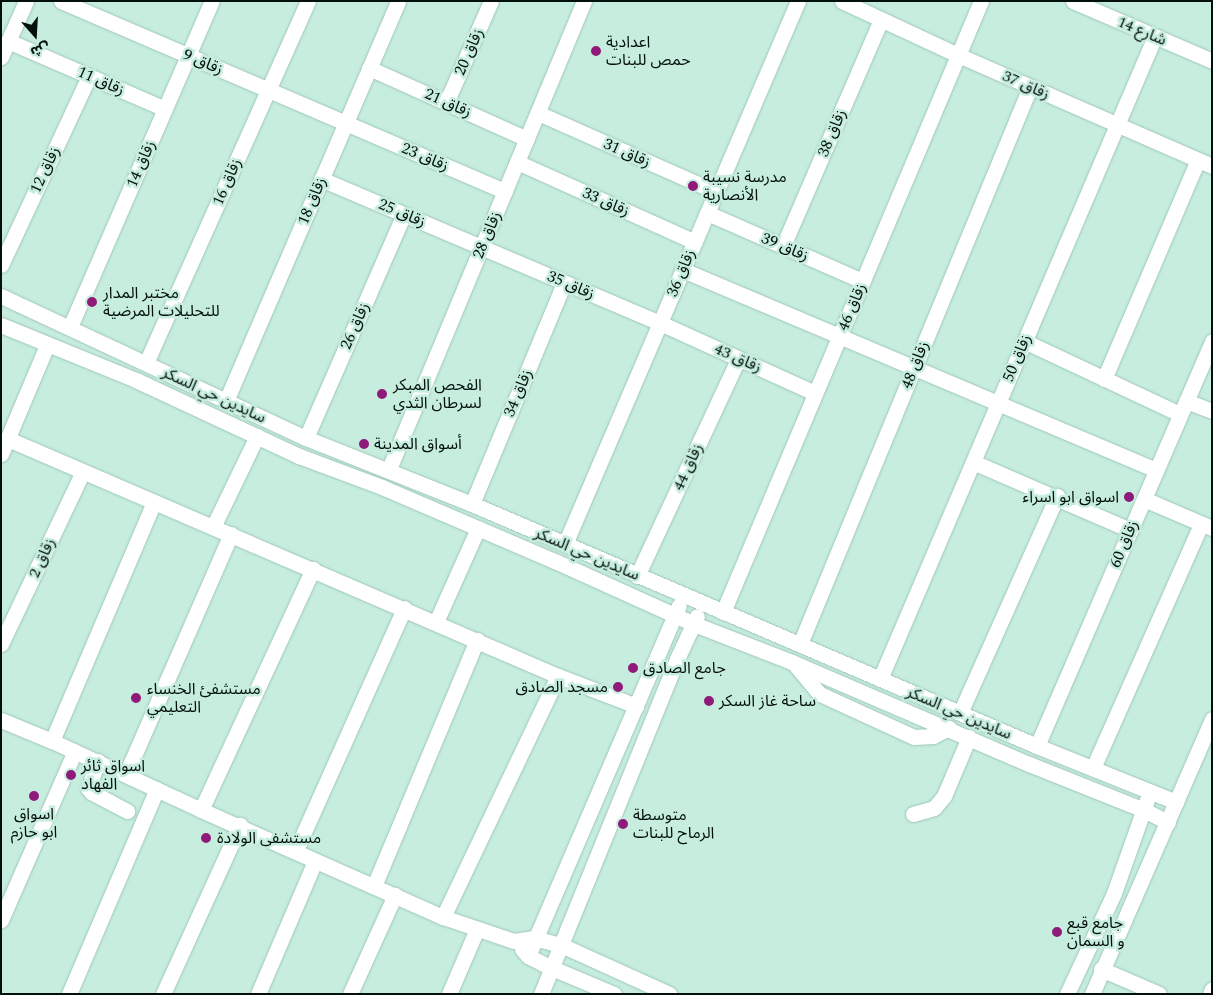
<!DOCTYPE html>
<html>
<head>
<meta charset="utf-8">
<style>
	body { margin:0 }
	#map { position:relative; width:1213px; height:995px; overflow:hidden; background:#c6edde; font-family:Spectral,"Noto Sans Arabic",serif }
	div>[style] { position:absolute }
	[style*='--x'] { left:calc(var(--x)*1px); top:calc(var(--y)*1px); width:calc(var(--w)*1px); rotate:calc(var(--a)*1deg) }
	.roads { filter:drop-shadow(0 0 1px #9fc6b7) drop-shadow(0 0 1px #9fc6b7) }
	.minor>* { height:15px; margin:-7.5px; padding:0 7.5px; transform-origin:7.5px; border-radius:7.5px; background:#fff }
	.dots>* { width:14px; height:14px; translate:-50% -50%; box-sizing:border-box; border:2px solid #c6edde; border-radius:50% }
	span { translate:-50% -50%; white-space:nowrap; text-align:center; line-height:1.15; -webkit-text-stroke:5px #c6edde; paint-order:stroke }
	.street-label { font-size:16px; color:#03100b }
	.poi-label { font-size:16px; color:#03100b }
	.left { translate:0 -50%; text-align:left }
	.right { translate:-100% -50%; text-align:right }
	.frame { position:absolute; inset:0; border:2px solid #03100b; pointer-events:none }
	.north { position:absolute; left:10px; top:10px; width:50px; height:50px; -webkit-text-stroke:4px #c6edde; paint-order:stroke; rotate:161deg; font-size:14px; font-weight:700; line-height:20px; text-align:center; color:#03100b }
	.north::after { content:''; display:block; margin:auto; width:18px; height:22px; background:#03100b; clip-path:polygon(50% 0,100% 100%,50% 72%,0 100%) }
</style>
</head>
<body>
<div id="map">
	<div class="roads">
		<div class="minor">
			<div style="--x:61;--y:1;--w:483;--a:23.2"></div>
			<div style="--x:842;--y:1;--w:128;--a:25"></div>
			<div style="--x:958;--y:55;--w:277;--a:23.6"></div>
			<div style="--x:1073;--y:1;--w:151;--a:23.3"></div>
			<div style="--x:8;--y:41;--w:171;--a:23.4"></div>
			<div style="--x:1;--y:57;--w:61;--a:-65.9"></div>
			<div style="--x:369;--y:68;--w:173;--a:24.2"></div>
			<div style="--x:446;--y:103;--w:111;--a:-66.2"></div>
			<div style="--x:538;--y:113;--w:195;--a:23.9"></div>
			<div style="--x:517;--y:162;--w:195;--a:24.2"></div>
			<div style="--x:321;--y:179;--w:368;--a:23"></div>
			<div style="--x:660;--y:323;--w:170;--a:24.3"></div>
			<div style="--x:707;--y:213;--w:170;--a:23.6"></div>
			<div style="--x:783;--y:246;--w:247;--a:-66.6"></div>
			<div style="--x:1;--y:265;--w:208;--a:-65"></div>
			<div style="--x:683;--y:270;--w:514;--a:22.92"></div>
			<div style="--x:1;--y:296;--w:336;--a:25"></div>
			<div style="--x:306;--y:438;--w:179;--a:21.7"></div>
			<div style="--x:472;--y:504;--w:615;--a:23.19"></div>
			<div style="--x:1037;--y:746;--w:150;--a:21.9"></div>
			<div style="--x:1;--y:325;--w:148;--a:22.2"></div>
			<div style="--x:138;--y:381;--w:178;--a:25"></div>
			<div style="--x:299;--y:456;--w:89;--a:20.5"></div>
			<div style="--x:382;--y:487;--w:190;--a:23.2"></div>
			<div style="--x:557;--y:562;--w:150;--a:24.3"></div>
			<div style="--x:694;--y:624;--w:105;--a:21.2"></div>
			<div style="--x:792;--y:662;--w:258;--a:23.3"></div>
			<div style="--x:1029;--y:764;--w:124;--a:21.8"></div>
			<div style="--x:1144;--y:810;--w:27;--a:27"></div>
			<div style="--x:70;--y:327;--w:356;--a:-66.5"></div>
			<div style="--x:1024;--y:341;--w:172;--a:25.1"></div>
			<div style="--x:146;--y:363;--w:397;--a:-65.9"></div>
			<div style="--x:1104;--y:379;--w:238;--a:-66.8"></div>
			<div style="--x:226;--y:401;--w:435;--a:-66.7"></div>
			<div style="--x:1186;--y:401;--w:28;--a:21"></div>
			<div style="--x:306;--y:438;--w:244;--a:-66.4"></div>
			<div style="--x:8;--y:439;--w:599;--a:23.31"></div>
			<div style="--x:558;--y:676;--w:84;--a:21"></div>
			<div style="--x:1;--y:454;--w:118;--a:-67.1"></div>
			<div style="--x:973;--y:462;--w:171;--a:23.4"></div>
			<div style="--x:389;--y:469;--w:507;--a:-67.38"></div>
			<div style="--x:1144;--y:499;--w:74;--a:23.1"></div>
			<div style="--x:472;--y:504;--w:239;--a:-67.4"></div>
			<div style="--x:213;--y:527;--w:101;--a:-64.2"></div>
			<div style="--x:565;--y:544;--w:591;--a:-66.78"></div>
			<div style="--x:637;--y:576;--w:239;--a:-65"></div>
			<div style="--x:723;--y:612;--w:663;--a:-67.11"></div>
			<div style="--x:436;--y:622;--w:103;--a:-65.9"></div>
			<div style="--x:1;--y:644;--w:191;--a:-64.6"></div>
			<div style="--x:800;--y:644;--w:603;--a:-67.56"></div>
			<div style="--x:797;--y:667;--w:35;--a:50"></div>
			<div style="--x:820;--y:694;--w:103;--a:24.6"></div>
			<div style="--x:914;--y:737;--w:19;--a:-3"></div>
			<div style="--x:933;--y:736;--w:18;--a:-27"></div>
			<div style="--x:880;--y:679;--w:699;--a:-66.84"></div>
			<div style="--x:960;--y:713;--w:238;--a:-65.9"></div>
			<div style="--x:1;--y:720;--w:55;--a:22.4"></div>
			<div style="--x:52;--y:741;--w:164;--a:24.8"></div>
			<div style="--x:201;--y:810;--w:265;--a:23.9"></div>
			<div style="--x:443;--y:917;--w:75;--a:18.7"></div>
			<div style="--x:514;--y:941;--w:20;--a:-9"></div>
			<div style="--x:534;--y:938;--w:28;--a:15"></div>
			<div style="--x:561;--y:945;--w:119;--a:24.4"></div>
			<div style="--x:52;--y:741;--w:260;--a:-66.9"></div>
			<div style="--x:1037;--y:746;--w:441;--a:-66.6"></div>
			<div style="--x:98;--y:761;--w:29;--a:110"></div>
			<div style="--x:88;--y:788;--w:5;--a:53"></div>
			<div style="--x:91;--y:792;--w:41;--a:27.8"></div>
			<div style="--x:1093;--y:768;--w:267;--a:-66.1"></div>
			<div style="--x:126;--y:774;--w:262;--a:-66.4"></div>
			<div style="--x:201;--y:810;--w:266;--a:-65.1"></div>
			<div style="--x:913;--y:814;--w:22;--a:-16"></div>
			<div style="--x:934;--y:808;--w:16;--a:-50"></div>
			<div style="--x:944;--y:796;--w:64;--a:-67"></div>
			<div style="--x:296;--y:850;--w:265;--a:-65.9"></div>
			<div style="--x:374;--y:886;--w:267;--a:-67.3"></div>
			<div style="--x:443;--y:917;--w:267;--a:-64.5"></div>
			<div style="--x:1;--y:920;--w:184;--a:-66.4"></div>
			<div style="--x:522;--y:949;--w:9;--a:49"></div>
			<div style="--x:528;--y:956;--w:27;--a:27"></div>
			<div style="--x:552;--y:968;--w:67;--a:22.8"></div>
			<div style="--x:528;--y:956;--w:381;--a:-66.7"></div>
			<div style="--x:1101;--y:969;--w:63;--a:23.3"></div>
			<div style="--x:69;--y:994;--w:223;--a:-66.8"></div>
			<div style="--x:163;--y:994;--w:186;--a:-65.5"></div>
			<div style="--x:258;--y:994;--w:145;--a:-66.8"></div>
			<div style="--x:350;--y:994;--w:109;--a:-65.6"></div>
			<div style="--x:449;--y:994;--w:71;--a:-66.7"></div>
			<div style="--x:541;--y:994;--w:362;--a:-67.9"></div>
			<div style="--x:677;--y:659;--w:47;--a:-65.1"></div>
			<div style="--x:1067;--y:994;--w:111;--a:-65"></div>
			<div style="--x:1114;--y:893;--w:99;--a:-70.5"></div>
			<div style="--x:1092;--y:994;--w:300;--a:-66.4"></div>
			<div style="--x:1210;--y:994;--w:5;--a:-68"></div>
		</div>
	</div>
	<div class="dots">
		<div style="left:596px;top:51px;background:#901a79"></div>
		<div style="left:693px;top:186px;background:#901a79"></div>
		<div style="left:92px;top:302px;background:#901a79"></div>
		<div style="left:382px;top:394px;background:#901a79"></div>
		<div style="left:364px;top:444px;background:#901a79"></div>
		<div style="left:1129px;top:497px;background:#901a79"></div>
		<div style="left:633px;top:668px;background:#901a79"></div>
		<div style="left:618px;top:687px;background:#901a79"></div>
		<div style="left:136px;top:698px;background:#901a79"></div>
		<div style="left:709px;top:701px;background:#901a79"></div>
		<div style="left:71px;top:775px;background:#901a79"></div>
		<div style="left:34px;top:796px;background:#901a79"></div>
		<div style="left:623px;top:824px;background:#901a79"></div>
		<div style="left:206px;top:838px;background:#901a79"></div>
		<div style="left:1057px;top:932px;background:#901a79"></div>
	</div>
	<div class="street-label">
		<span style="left:1142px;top:31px;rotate:23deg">شارع 14</span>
		<span style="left:469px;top:52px;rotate:-66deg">زقاق 20</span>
		<span style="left:203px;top:62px;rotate:23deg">زقاق 9</span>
		<span style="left:101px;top:81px;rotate:24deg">زقاق 11</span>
		<span style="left:1026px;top:85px;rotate:24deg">زقاق 37</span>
		<span style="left:448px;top:103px;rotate:24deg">زقاق 21</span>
		<span style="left:832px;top:133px;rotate:-67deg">زقاق 38</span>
		<span style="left:627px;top:153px;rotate:24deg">زقاق 31</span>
		<span style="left:425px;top:157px;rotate:23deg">زقاق 23</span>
		<span style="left:141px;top:164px;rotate:-66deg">زقاق 14</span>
		<span style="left:45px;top:170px;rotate:-65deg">زقاق 12</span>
		<span style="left:227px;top:182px;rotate:-66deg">زقاق 16</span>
		<span style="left:312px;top:201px;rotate:-67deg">زقاق 18</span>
		<span style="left:606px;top:202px;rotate:24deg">زقاق 33</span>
		<span style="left:402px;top:213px;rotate:23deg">زقاق 25</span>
		<span style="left:487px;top:235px;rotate:-67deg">زقاق 28</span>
		<span style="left:785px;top:247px;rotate:23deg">زقاق 39</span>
		<span style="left:681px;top:273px;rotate:-67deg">زقاق 36</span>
		<span style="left:571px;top:285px;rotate:23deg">زقاق 35</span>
		<span style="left:852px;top:307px;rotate:-67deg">زقاق 46</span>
		<span style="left:355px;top:326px;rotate:-66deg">زقاق 26</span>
		<span style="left:738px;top:358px;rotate:24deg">زقاق 43</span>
		<span style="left:1017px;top:358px;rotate:-67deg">زقاق 50</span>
		<span style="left:915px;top:365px;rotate:-68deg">زقاق 48</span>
		<span style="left:518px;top:393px;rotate:-67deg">زقاق 34</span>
		<span style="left:214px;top:395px;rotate:25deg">سايدين حي السكر</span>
		<span style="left:688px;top:467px;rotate:-65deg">زقاق 44</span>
		<span style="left:1124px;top:544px;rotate:-67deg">زقاق 60</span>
		<span style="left:587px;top:554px;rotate:23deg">سايدين حي السكر</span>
		<span style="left:42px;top:558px;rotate:-65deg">زقاق 2</span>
		<span style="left:959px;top:713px;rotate:23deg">سايدين حي السكر</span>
	</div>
	<div class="poi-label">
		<span class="left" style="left:606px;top:51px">اعدادية<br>حمص للبنات</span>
		<span class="left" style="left:703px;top:186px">مدرسة نسيبة<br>الأنصارية</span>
		<span class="left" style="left:103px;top:302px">مختبر المدار<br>للتحليلات المرضية</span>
		<span class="left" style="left:393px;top:394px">الفحص المبكر<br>لسرطان الثدي</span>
		<span class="left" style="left:374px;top:444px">أسواق المدينة</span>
		<span class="right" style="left:1119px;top:497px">اسواق ابو اسراء</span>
		<span class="left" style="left:643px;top:668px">جامع الصادق</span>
		<span class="right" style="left:608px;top:687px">مسجد الصادق</span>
		<span class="left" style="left:147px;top:698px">مستشفئ الخنساء<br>التعليمي</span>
		<span class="left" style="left:719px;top:701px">ساحة غاز السكر</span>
		<span class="left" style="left:81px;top:775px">اسواق ثائر<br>الفهاد</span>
		<span style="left:34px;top:823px">اسواق<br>ابو حازم</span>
		<span class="left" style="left:633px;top:824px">متوسطة<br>الرماح للبنات</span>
		<span class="left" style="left:217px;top:838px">مستشفى الولادة</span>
		<span class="left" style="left:1067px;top:932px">جامع قبع<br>و السمان</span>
	</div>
	<div class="frame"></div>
	<div class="north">ش</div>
</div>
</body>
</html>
